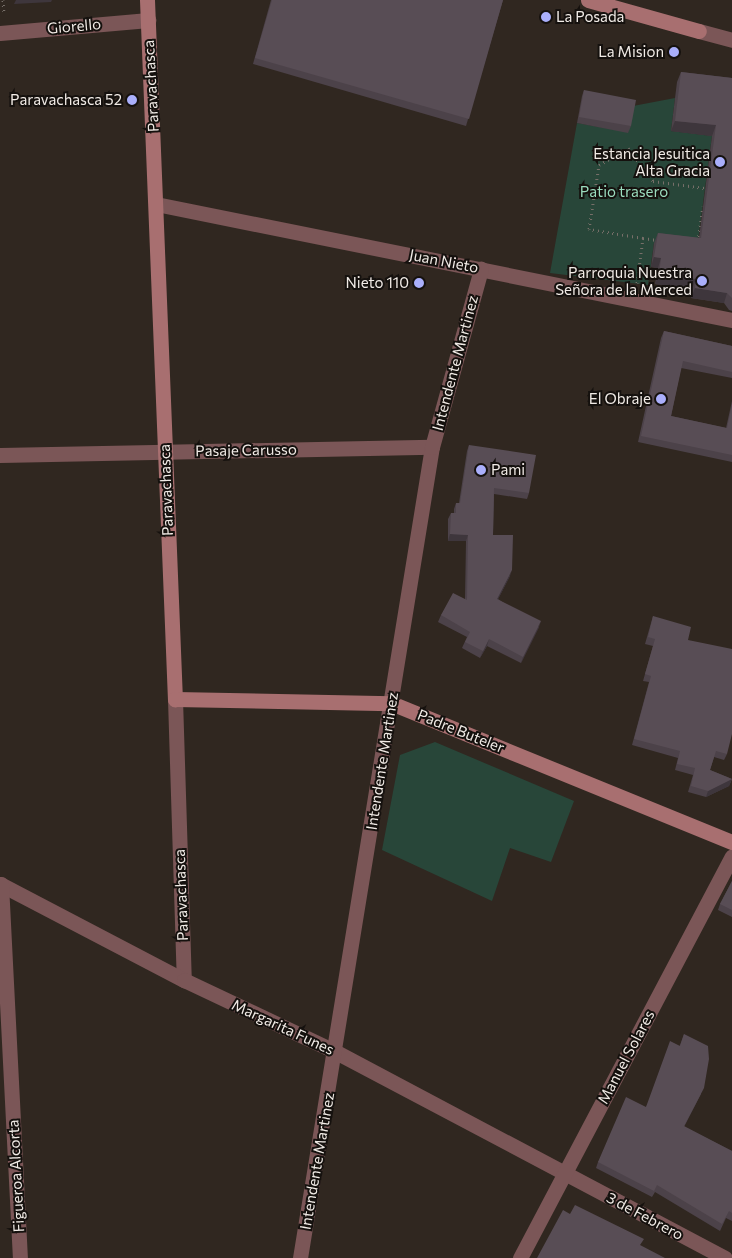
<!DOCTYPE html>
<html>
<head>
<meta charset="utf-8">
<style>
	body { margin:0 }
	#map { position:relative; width:732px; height:1258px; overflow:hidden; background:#302720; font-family:Commissioner,sans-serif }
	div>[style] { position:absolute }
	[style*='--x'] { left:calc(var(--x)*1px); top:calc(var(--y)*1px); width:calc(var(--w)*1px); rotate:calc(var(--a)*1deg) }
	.green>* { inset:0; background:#284639 }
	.path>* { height:3px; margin-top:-1.5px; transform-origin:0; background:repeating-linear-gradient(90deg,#776f69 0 1px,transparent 0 5px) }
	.street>* { height:15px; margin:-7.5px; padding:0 7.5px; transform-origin:7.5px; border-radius:7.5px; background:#7b5657 }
	.secondary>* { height:15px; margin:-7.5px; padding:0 7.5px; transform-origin:7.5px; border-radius:7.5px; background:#a86f70 }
	.wall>* { inset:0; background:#4c4249 }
	.shaded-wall>* { inset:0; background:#3e363c }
	.building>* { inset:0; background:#584d55 }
	.dots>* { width:14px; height:14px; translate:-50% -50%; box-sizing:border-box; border:2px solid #15110e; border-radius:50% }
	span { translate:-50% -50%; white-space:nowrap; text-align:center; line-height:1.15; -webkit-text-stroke:4px #15110e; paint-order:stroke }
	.poi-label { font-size:15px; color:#f1ebe6 }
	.left { translate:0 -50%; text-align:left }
	.right { translate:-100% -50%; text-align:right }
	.street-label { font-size:15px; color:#f1ebe6 }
	.park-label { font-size:15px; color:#9bdcbe }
</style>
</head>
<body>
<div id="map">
	<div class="green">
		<div style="clip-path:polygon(675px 98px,671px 131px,712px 136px,697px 248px,654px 243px,648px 285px,550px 273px,577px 123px,628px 132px,633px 106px)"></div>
		<div style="clip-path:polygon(435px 742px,574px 801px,551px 862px,510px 848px,492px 901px,382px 850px,400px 755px)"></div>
	</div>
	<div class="path">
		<div style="--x:3;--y:0;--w:14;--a:86"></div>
		<div style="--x:643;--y:238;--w:14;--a:8"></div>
		<div style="--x:698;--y:241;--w:35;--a:-82"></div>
		<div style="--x:637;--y:283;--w:45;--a:-82.4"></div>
		<div style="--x:643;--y:238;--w:55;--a:-170.5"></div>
		<div style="--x:589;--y:229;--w:65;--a:-81.1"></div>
		<div style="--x:599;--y:165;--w:34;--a:-30"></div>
		<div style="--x:628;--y:148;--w:41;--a:52.9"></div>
		<div style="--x:653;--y:181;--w:52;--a:7.7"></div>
	</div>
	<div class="street">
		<div style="--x:699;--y:31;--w:34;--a:15"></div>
		<div style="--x:0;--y:33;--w:149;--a:-5"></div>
		<div style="--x:156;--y:204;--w:588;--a:11.39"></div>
		<div style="--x:0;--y:455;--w:432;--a:-1.1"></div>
		<div style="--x:175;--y:699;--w:281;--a:88.2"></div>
		<div style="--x:0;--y:884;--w:208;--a:27.6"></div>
		<div style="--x:184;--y:980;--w:168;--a:25.3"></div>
		<div style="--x:336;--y:1052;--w:440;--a:27.9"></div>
		<div style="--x:1;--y:884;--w:374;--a:87.1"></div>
		<div style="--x:300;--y:1258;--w:822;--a:-80.76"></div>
		<div style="--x:432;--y:447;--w:185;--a:-74.6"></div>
		<div style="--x:520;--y:1258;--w:454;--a:-62.2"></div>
	</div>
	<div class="secondary">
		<div style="--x:147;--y:0;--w:700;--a:87.71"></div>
		<div style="--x:175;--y:699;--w:216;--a:1.1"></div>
		<div style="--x:391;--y:703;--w:368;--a:22.2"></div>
		<div style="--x:588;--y:0;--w:115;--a:15.6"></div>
	</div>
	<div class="wall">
		<div style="clip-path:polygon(271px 0,503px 0,466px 126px,253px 64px)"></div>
		<div style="clip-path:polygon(681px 72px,732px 78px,732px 311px,729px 310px,724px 303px,691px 298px,692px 289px,655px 284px,658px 268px,651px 267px,654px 243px,658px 233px,699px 238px,712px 136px,671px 131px,677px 82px)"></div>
		<div style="clip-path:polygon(584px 90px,631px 126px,628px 133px,577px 123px,582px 96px)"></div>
		<div style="clip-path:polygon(664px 331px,732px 346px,732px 378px,681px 368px,671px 416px,726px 428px,732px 401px,732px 462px,638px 442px,661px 338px)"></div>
		<div style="clip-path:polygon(469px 445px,529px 493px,527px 499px,494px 494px,493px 535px,510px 576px,498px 599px,539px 627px,521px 663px,487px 646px,480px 658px,462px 648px,467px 637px,438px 622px,441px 615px,465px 599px,466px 541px,448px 541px,448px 519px,451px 513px,454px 513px,454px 509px,456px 503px,459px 503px,467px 451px)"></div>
		<div style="clip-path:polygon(653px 616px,688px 640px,727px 754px,724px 760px,714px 757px,710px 770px,732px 779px,729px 786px,706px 797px,688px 792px,693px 775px,675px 770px,678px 758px,632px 745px,649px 682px,643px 681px,653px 646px,645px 644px)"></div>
		<div style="clip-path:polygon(732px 881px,732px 917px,718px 910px,720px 904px)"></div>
		<div style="clip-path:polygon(684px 1034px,701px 1094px,684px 1127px,732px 1151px,732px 1221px,726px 1218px,720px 1231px,655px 1192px,652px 1197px,596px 1168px,598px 1162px,646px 1107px,680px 1045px)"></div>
	</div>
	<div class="shaded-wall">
		<div style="clip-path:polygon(16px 0,52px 0,51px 2px,14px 4px)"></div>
		<div style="clip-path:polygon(675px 121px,716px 125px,712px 136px,671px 131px)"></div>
		<div style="clip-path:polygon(654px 257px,661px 258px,658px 268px,651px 267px)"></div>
		<div style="clip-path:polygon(659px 274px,696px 279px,692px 289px,655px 284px)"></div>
		<div style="clip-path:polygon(695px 288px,727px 293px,724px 303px,691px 298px)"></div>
		<div style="clip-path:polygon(450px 534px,468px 535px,466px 541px,448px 541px)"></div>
		<div style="clip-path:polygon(512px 570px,510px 576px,495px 605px,497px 599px)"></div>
		<div style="clip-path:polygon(541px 621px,539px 627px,521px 663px,523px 657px)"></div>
		<div style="clip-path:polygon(489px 639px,487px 646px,480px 658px,483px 651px)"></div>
		<div style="clip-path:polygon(732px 779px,729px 786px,706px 797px,708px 791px)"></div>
	</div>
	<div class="building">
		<div style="clip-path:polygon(272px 0,503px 0,469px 119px,255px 58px)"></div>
		<div style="clip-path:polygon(681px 72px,732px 78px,732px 298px,727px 293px,695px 288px,696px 279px,659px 274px,661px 258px,654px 257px,658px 233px,701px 238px,716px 125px,675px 121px)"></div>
		<div style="clip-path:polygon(584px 90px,636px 100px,631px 126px,579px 117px)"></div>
		<div style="clip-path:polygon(664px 331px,732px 346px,732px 372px,683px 361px,671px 416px,727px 428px,732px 405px,732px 455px,641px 436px)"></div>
		<div style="clip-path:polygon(469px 445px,536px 455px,529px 493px,494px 488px,493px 535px,513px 535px,512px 570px,497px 599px,541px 621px,523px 657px,489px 639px,483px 651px,465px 642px,470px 632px,441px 615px,453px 593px,467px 600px,468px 535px,450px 534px,451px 513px,456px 513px,456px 503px,460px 503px)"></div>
		<div style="clip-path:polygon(653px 616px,691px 627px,688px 640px,732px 649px,732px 734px,727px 754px,716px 751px,710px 770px,732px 779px,708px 791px,691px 786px,695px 768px,677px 764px,680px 751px,634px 739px,651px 676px,645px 674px,655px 639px,648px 637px)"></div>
		<div style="clip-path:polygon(732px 881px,732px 910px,720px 904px)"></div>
		<div style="clip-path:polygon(684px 1034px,708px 1046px,709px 1059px,704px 1088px,684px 1126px,732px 1151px,732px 1213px,729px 1211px,722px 1224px,657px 1185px,654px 1191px,598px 1162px,626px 1097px,646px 1107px,670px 1041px,680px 1046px)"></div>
		<div style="clip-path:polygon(575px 1205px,644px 1239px,640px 1245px,665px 1258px,537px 1258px,563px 1210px,570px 1214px)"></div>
	</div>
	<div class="dots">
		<div style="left:546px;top:17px;background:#aaaffb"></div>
		<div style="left:674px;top:52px;background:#aaaffb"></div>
		<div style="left:132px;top:100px;background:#aaaffb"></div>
		<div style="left:720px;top:162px;background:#aaaffb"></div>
		<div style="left:702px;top:281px;background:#aaaffb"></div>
		<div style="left:419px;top:283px;background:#aaaffb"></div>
		<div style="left:661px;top:399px;background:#aaaffb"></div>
		<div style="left:481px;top:470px;background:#aaaffb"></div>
	</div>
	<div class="poi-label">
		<span class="left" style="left:556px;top:17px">La Posada</span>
		<span class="right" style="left:664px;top:52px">La Mision</span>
		<span class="right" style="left:122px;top:100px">Paravachasca 52</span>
		<span class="right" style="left:710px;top:162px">Estancia Jesuitica<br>Alta Gracia</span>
		<span class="right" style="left:692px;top:281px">Parroquia Nuestra<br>Señora de la Merced</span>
		<span class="right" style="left:409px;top:283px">Nieto 110</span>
		<span class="right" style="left:651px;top:399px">El Obraje</span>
		<span class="left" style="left:491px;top:470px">Pami</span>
	</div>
	<div class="street-label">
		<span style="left:74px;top:26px;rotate:-5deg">Giorello</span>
		<span style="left:151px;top:86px;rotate:-93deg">Paravachasca</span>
		<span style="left:444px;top:261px;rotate:11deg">Juan Nieto</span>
		<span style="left:455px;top:363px;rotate:-75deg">Intendente Martinez</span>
		<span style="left:246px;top:450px;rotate:-1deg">Pasaje Carusso</span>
		<span style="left:166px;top:490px;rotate:-92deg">Paravachasca</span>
		<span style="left:461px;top:731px;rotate:22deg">Padre Buteler</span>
		<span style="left:382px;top:761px;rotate:-81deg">Intendente Martinez</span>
		<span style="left:181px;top:895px;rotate:-92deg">Paravachasca</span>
		<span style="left:283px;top:1027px;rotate:25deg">Margarita Funes</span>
		<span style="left:626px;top:1057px;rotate:-62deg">Manuel Solares</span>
		<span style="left:317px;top:1161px;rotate:-80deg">Intendente Martinez</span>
		<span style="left:16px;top:1176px;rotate:-93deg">Figueroa Alcorta</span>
		<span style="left:645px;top:1216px;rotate:28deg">3 de Febrero</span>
	</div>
	<div class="park-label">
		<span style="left:624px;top:192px">Patio trasero</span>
	</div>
</div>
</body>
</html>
